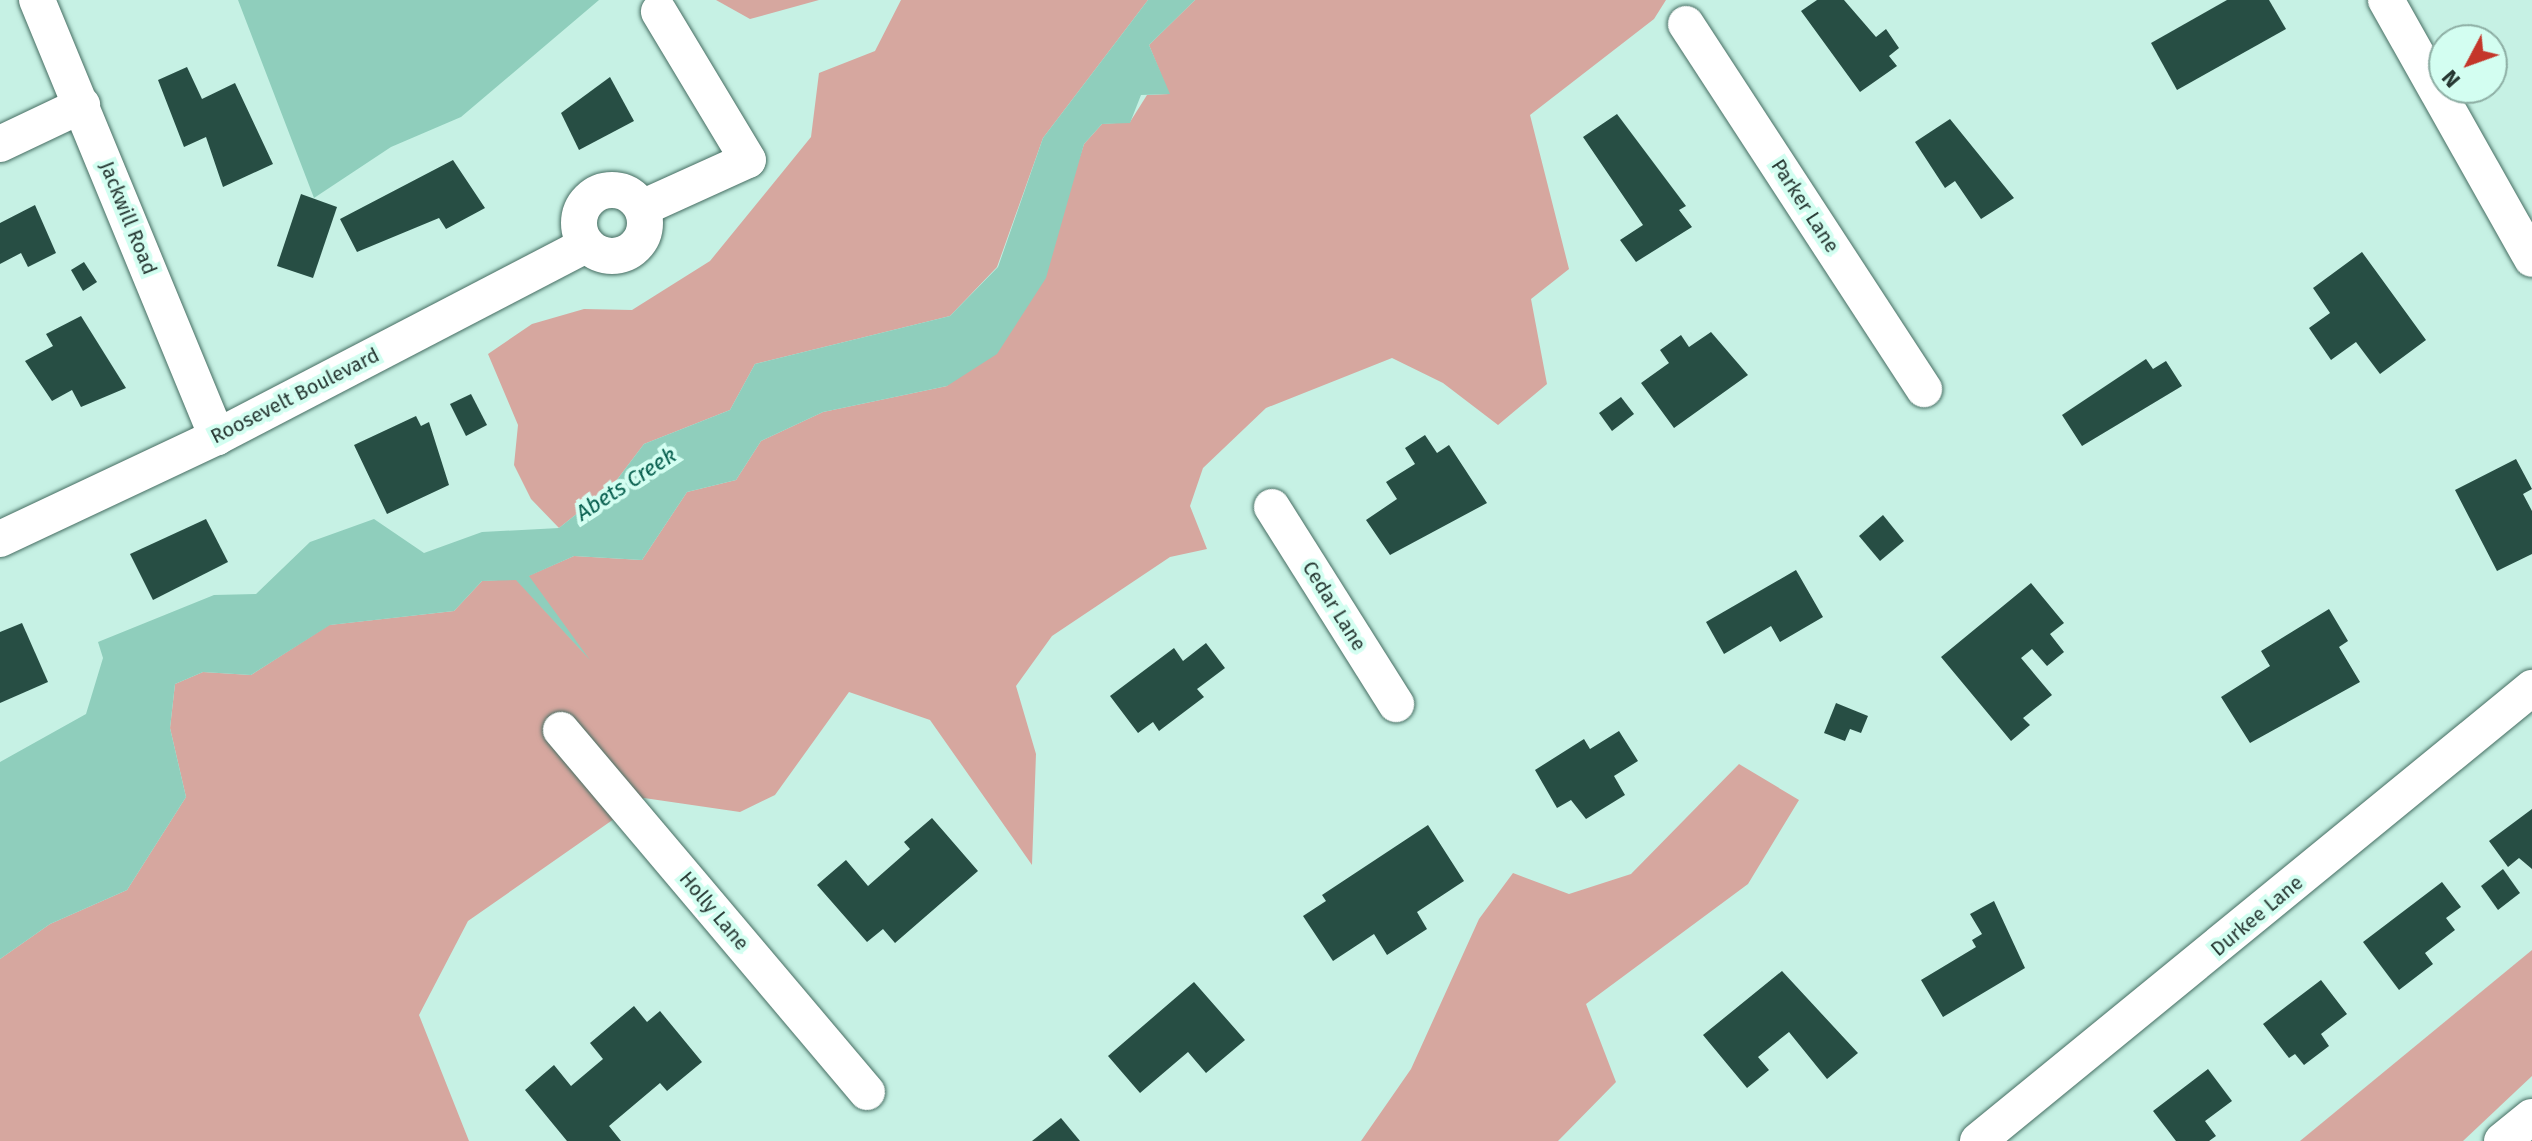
<!DOCTYPE html>
<html>
<head>
<meta charset="utf-8">
<style>
	body { margin:0 }
	#map { position:relative; width:2532px; height:1141px; overflow:hidden; background:#c6f1e4; font-family:"Fira Sans",sans-serif }
	div>[style] { position:absolute }
	[style*='--x'] { left:calc(var(--x)*1px); top:calc(var(--y)*1px); width:calc(var(--w)*1px); rotate:calc(var(--a)*1deg) }
	.green>* { inset:0; background:#d6a79f }
	.water>* { inset:0; background:#8fcebc }
	.building>* { inset:0; background:#274e44 }
	.roads { filter:drop-shadow(0 0 2px #466d62) drop-shadow(0 0 2px #466d62) }
	.minor>* { height:36px; margin:-18px; padding:0 18px; transform-origin:18px; border-radius:18px; background:#fff }
	.minor>.ring { margin:-18px; padding:0; box-sizing:content-box; background:none; border:36px solid #fff; border-radius:50% }
	span { translate:-50% -50%; white-space:nowrap; text-align:center; line-height:1.15; -webkit-text-stroke:8px #d3fef1; paint-order:stroke }
	.street-label { font-size:20px; color:#253631 }
	.water-label { font-size:22px; color:#065e4d; font-style:italic }
	.north { position:absolute; left:2428px; top:24px; width:80px; height:80px; box-sizing:border-box; background:#d3fef1; border:2px solid #8daea4; border-radius:50%; rotate:229deg; font-size:22px; font-weight:700; line-height:32px; text-align:center; color:#253631 }
	.north::after { content:''; display:block; margin:auto; width:28px; height:36px; background:#c4362a; clip-path:polygon(50% 0,100% 100%,50% 72%,0 100%) }
</style>
</head>
<body>
<div id="map">
	<div class="green">
		<div style="clip-path:polygon(716px 0,819px 0,750px 19px)"></div>
		<div style="clip-path:polygon(901px 0,1148px 0,1043px 138px,997px 267px,950px 316px,755px 364px,730px 410px,644px 444px,613px 485px,559px 528px,531px 499px,514px 465px,518px 425px,488px 354px,532px 324px,584px 309px,632px 310px,710px 261px,811px 137px,819px 73px,875px 51px)"></div>
		<div style="clip-path:polygon(1195px 0,1666px 0,1654px 19px,1530px 115px,1569px 269px,1531px 299px,1547px 384px,1498px 425px,1443px 383px,1392px 358px,1266px 408px,1203px 468px,1190px 506px,1207px 549px,1170px 557px,1052px 636px,1016px 686px,1036px 754px,1032px 865px,930px 720px,849px 692px,775px 795px,740px 812px,644px 798px,468px 921px,419px 1015px,469px 1141px,0 1141px,0 959px,50px 924px,127px 890px,186px 797px,170px 728px,175px 684px,203px 672px,251px 675px,329px 625px,454px 611px,482px 581px,516px 579px,584px 653px,528px 576px,574px 556px,642px 560px,687px 492px,736px 480px,761px 441px,823px 412px,947px 386px,1073px 178px,1084px 144px,1102px 124px,1130px 122px,1147px 95px,1169px 94px,1149px 45px)"></div>
		<div style="clip-path:polygon(1739px 764px,1799px 800px,1748px 884px,1586px 1004px,1616px 1082px,1558px 1141px,1361px 1141px,1411px 1069px,1479px 919px,1513px 873px,1569px 894px,1631px 874px)"></div>
		<div style="clip-path:polygon(2532px 950px,2532px 1076px,2463px 1141px,2300px 1141px)"></div>
	</div>
	<div class="water">
		<div style="clip-path:polygon(238px 0,599px 0,461px 117px,391px 147px,314px 198px)"></div>
		<div style="clip-path:polygon(1148px 0,1195px 0,1149px 45px,1170px 94px,1141px 95px,1130px 123px,1102px 124px,1084px 144px,1046px 278px,997px 354px,947px 386px,823px 412px,761px 441px,736px 480px,687px 492px,642px 560px,574px 556px,529px 576px,590px 660px,516px 580px,482px 581px,454px 611px,330px 625px,251px 675px,203px 672px,175px 684px,170px 728px,186px 797px,127px 890px,50px 924px,0 959px,0 762px,86px 714px,103px 658px,98px 642px,214px 595px,256px 594px,310px 542px,374px 519px,424px 553px,482px 532px,559px 528px,613px 485px,644px 444px,730px 410px,755px 364px,950px 316px,998px 267px,1043px 138px)"></div>
	</div>
	<div class="building">
		<div style="clip-path:polygon(1817px 0,1844px 0,1876px 37px,1886px 29px,1899px 48px,1889px 56px,1897px 66px,1860px 92px,1801px 11px)"></div>
		<div style="clip-path:polygon(2227px 0,2269px 0,2286px 29px,2177px 90px,2151px 43px)"></div>
		<div style="clip-path:polygon(187px 67px,202px 99px,235px 83px,273px 164px,223px 187px,206px 137px,184px 147px,158px 80px)"></div>
		<div style="clip-path:polygon(610px 77px,634px 121px,579px 150px,561px 113px)"></div>
		<div style="clip-path:polygon(1617px 114px,1686px 206px,1679px 210px,1692px 227px,1636px 262px,1620px 240px,1643px 225px,1583px 137px)"></div>
		<div style="clip-path:polygon(1950px 119px,2014px 198px,1981px 219px,1955px 181px,1945px 188px,1915px 142px)"></div>
		<div style="clip-path:polygon(453px 160px,485px 208px,446px 229px,439px 218px,357px 252px,340px 219px)"></div>
		<div style="clip-path:polygon(301px 194px,337px 207px,313px 278px,277px 266px)"></div>
		<div style="clip-path:polygon(35px 205px,56px 253px,28px 267px,21px 253px,0 264px,0 223px)"></div>
		<div style="clip-path:polygon(2362px 252px,2426px 340px,2380px 374px,2356px 342px,2331px 360px,2309px 328px,2330px 313px,2313px 288px)"></div>
		<div style="clip-path:polygon(84px 262px,97px 282px,83px 291px,71px 270px)"></div>
		<div style="clip-path:polygon(81px 316px,126px 388px,81px 407px,72px 390px,52px 401px,25px 361px,53px 346px,46px 334px)"></div>
		<div style="clip-path:polygon(1711px 332px,1748px 375px,1674px 428px,1641px 383px,1669px 363px,1660px 350px,1681px 335px,1689px 347px)"></div>
		<div style="clip-path:polygon(2146px 359px,2153px 369px,2166px 361px,2182px 386px,2082px 446px,2062px 415px)"></div>
		<div style="clip-path:polygon(471px 394px,487px 425px,466px 436px,450px 404px)"></div>
		<div style="clip-path:polygon(1621px 397px,1634px 414px,1612px 431px,1599px 413px)"></div>
		<div style="clip-path:polygon(416px 416px,421px 426px,429px 422px,449px 485px,387px 514px,354px 445px)"></div>
		<div style="clip-path:polygon(1425px 435px,1437px 453px,1449px 445px,1487px 503px,1390px 555px,1366px 520px,1397px 499px,1386px 482px,1415px 464px,1405px 448px)"></div>
		<div style="clip-path:polygon(2516px 459px,2532px 489px,2523px 494px,2532px 511px,2532px 554px,2497px 571px,2455px 490px)"></div>
		<div style="clip-path:polygon(1883px 515px,1904px 541px,1880px 561px,1859px 536px)"></div>
		<div style="clip-path:polygon(206px 519px,228px 562px,153px 600px,130px 554px)"></div>
		<div style="clip-path:polygon(1796px 570px,1823px 617px,1780px 642px,1771px 626px,1724px 654px,1706px 622px)"></div>
		<div style="clip-path:polygon(2031px 583px,2064px 623px,2050px 634px,2064px 652px,2047px 666px,2032px 649px,2021px 658px,2052px 695px,2023px 718px,2030px 725px,2011px 741px,1941px 657px)"></div>
		<div style="clip-path:polygon(2329px 609px,2348px 641px,2339px 647px,2360px 682px,2250px 743px,2221px 697px,2270px 666px,2261px 651px)"></div>
		<div style="clip-path:polygon(22px 623px,48px 682px,0 703px,0 632px)"></div>
		<div style="clip-path:polygon(1206px 643px,1225px 668px,1197px 689px,1204px 697px,1159px 731px,1153px 722px,1138px 733px,1110px 696px,1174px 648px,1183px 661px)"></div>
		<div style="clip-path:polygon(1836px 703px,1868px 716px,1861px 733px,1850px 729px,1845px 741px,1824px 733px)"></div>
		<div style="clip-path:polygon(1619px 731px,1638px 761px,1614px 776px,1625px 795px,1586px 819px,1571px 800px,1557px 808px,1535px 770px,1584px 739px,1590px 749px)"></div>
		<div style="clip-path:polygon(2532px 809px,2532px 869px,2519px 858px,2508px 867px,2489px 841px)"></div>
		<div style="clip-path:polygon(932px 818px,978px 871px,895px 943px,883px 929px,867px 942px,817px 885px,846px 860px,868px 886px,910px 849px,904px 842px)"></div>
		<div style="clip-path:polygon(1428px 825px,1464px 881px,1417px 912px,1427px 929px,1387px 955px,1374px 934px,1333px 961px,1303px 916px,1326px 901px,1322px 895px)"></div>
		<div style="clip-path:polygon(2503px 869px,2520px 893px,2498px 910px,2481px 886px)"></div>
		<div style="clip-path:polygon(2442px 882px,2461px 907px,2446px 918px,2455px 930px,2425px 953px,2433px 964px,2399px 990px,2363px 942px)"></div>
		<div style="clip-path:polygon(1994px 901px,2025px 968px,1943px 1017px,1921px 980px,1976px 947px,1972px 940px,1982px 934px,1970px 914px)"></div>
		<div style="clip-path:polygon(1782px 971px,1858px 1053px,1827px 1079px,1789px 1032px,1758px 1057px,1769px 1070px,1747px 1088px,1703px 1035px)"></div>
		<div style="clip-path:polygon(2321px 980px,2347px 1014px,2321px 1034px,2329px 1046px,2304px 1065px,2295px 1054px,2289px 1058px,2263px 1024px)"></div>
		<div style="clip-path:polygon(1194px 982px,1245px 1040px,1206px 1073px,1188px 1052px,1140px 1093px,1108px 1056px)"></div>
		<div style="clip-path:polygon(634px 1006px,647px 1022px,660px 1011px,702px 1062px,667px 1091px,660px 1083px,609px 1126px,621px 1141px,567px 1141px,525px 1090px,554px 1065px,571px 1086px,603px 1059px,590px 1043px)"></div>
		<div style="clip-path:polygon(2208px 1069px,2232px 1101px,2205px 1121px,2216px 1136px,2209px 1141px,2176px 1141px,2153px 1111px)"></div>
		<div style="clip-path:polygon(1061px 1118px,1080px 1141px,1032px 1141px)"></div>
	</div>
	<div class="roads">
		<div class="minor">
			<div style="--x:37;--y:0;--w:473;--a:67.6"></div>
			<div style="--x:2386;--y:0;--w:297;--a:60.6"></div>
			<div style="--x:1686;--y:24;--w:436;--a:56.9"></div>
			<div style="--x:0;--y:144;--w:91;--a:-25.4"></div>
			<div class="ring" style="left:579px;top:190px;width:30px;height:30px"></div>
			<div style="--x:642;--y:208;--w:116;--a:-24.4"></div>
			<div style="--x:748;--y:160;--w:173;--a:-121"></div>
			<div style="--x:1272;--y:507;--w:233;--a:57.8"></div>
			<div style="--x:0;--y:539;--w:240;--a:-25.2"></div>
			<div style="--x:217;--y:437;--w:416;--a:-27.5"></div>
			<div style="--x:561;--y:730;--w:474;--a:49.8"></div>
			<div style="--x:1978;--y:1141;--w:716;--a:-39.27"></div>
			<div style="--x:2502;--y:1141;--w:38;--a:-39"></div>
		</div>
	</div>
	<div class="street-label">
		<span style="left:1805px;top:206px;rotate:57deg">Parker Lane</span>
		<span style="left:128px;top:218px;rotate:68deg">Jackwill Road</span>
		<span style="left:295px;top:396px;rotate:-27deg">Roosevelt Boulevard</span>
		<span style="left:1334px;top:606px;rotate:58deg">Cedar Lane</span>
		<span style="left:714px;top:911px;rotate:50deg">Holly Lane</span>
		<span style="left:2257px;top:916px;rotate:-40deg">Durkee Lane</span>
	</div>
	<div class="water-label">
		<span style="left:626px;top:484px;rotate:-33deg">Abets Creek</span>
	</div>
	<div class="north">N</div>
</div>
</body>
</html>
